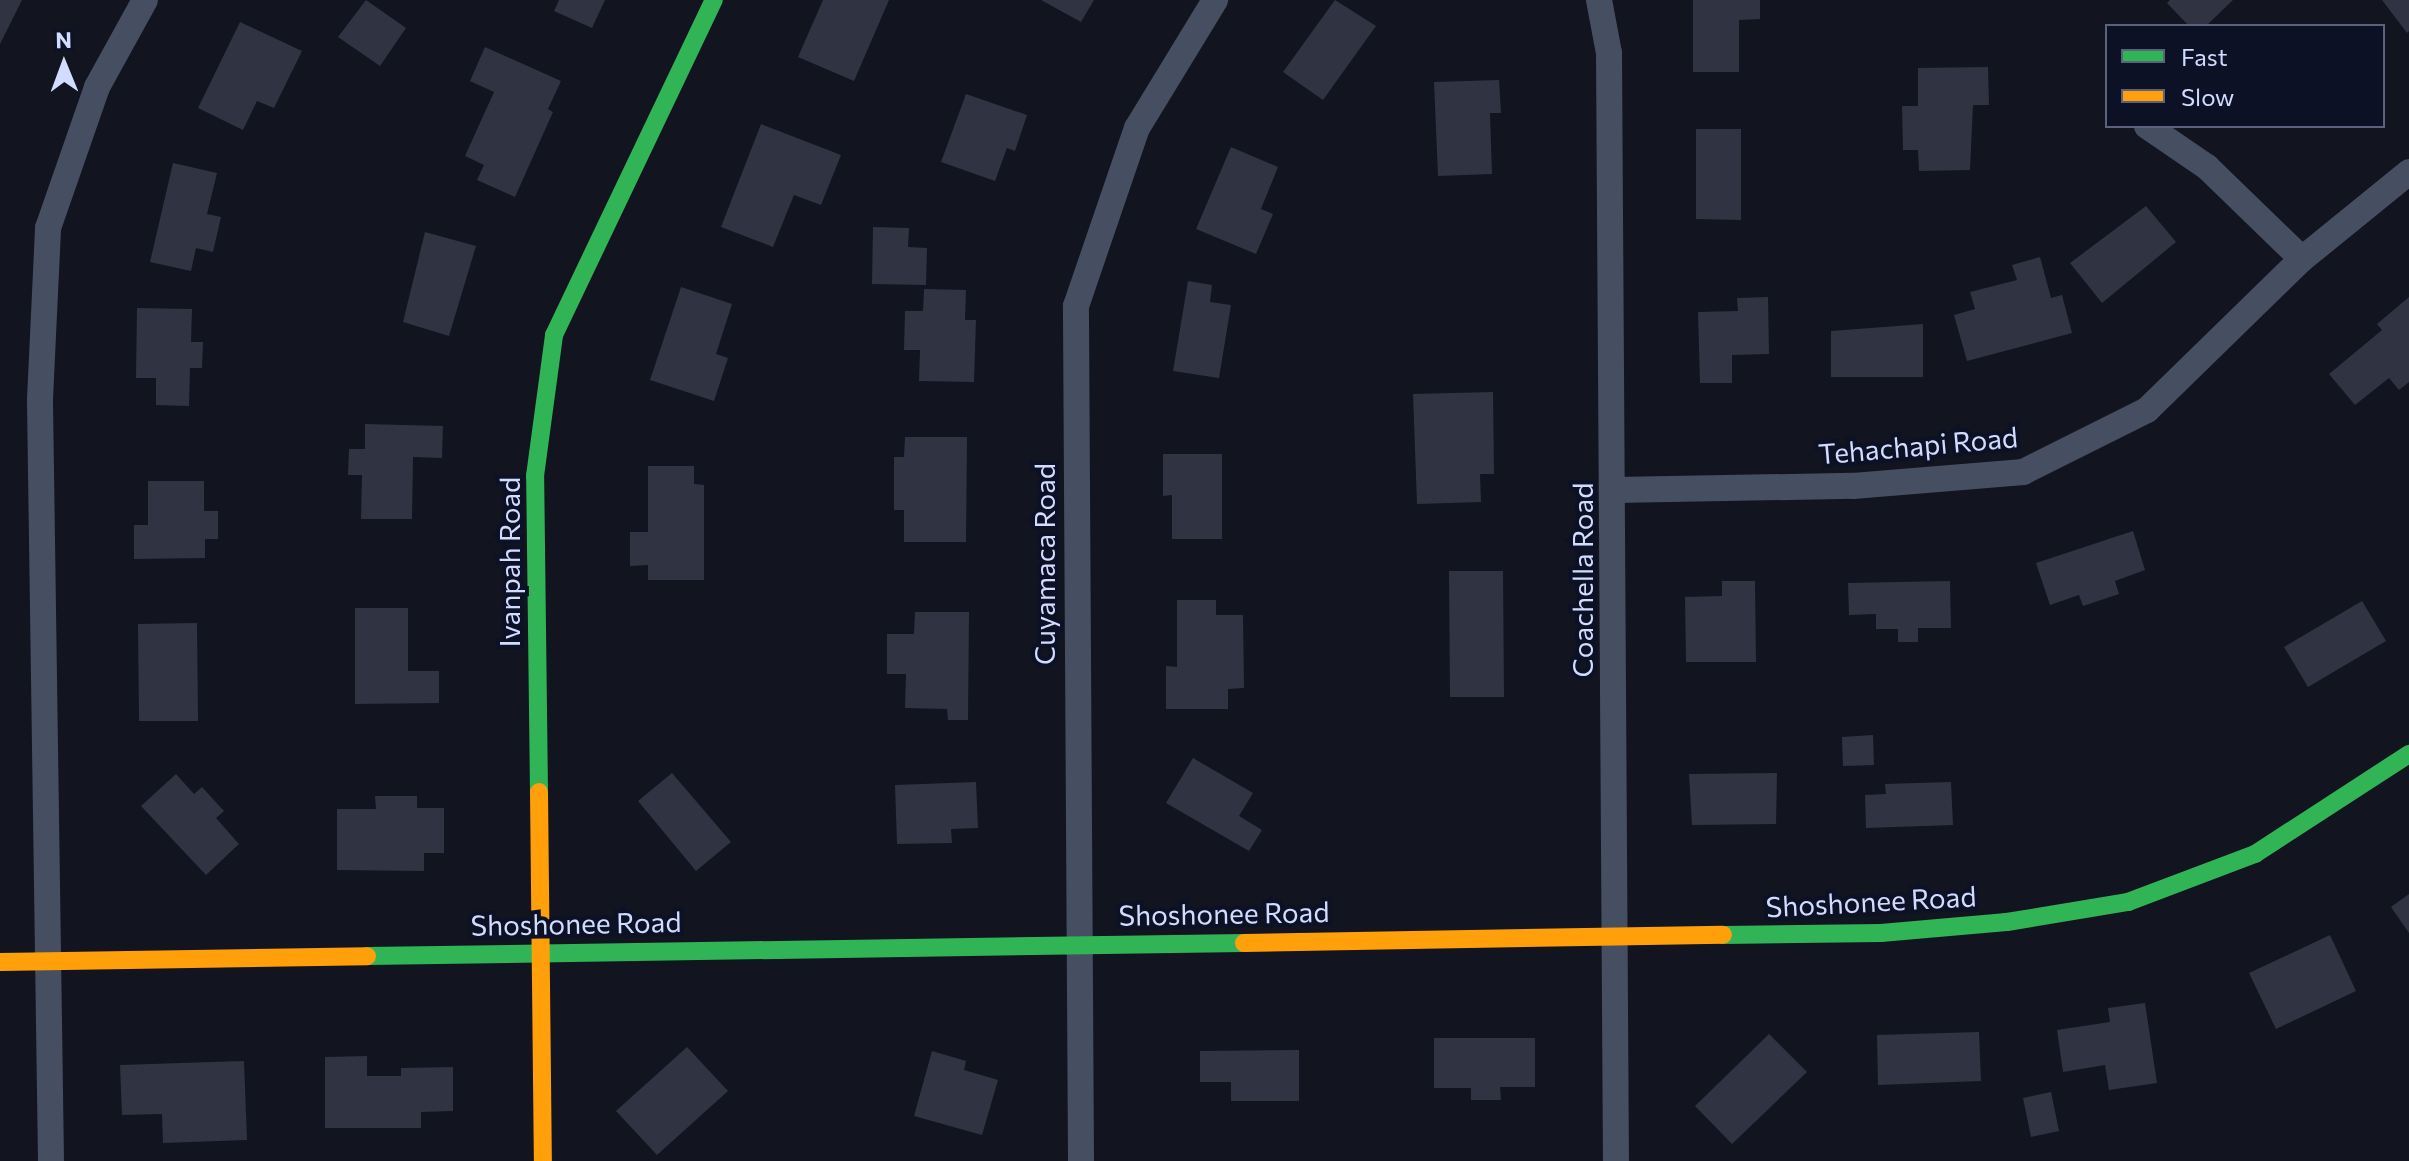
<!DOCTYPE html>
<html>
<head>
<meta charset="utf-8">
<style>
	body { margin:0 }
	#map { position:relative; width:2409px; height:1161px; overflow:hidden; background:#121420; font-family:Commissioner,sans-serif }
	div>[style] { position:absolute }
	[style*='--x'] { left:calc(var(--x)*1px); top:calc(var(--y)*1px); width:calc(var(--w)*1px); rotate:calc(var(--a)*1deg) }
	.building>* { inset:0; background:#303342 }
	.street>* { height:26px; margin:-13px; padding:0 13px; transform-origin:13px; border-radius:13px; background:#464e61 }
	.fast>* { height:18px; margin:-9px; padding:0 9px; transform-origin:9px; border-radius:9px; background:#30b455 }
	.slow>* { height:18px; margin:-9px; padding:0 9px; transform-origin:9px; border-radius:9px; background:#ff9f0a }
	span { translate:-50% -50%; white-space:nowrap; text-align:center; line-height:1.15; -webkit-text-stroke:8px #0c1126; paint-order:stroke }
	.street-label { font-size:28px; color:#d1dcff }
	.legend { position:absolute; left:2105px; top:24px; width:280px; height:104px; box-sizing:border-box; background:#0c1126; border:2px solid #5b627d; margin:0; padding:10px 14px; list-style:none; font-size:24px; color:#d1dcff }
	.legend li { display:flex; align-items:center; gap:16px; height:40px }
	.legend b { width:40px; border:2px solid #5b627d }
	.north { position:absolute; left:24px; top:24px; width:80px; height:80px; -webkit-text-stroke:6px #0c1126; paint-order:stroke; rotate:359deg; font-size:22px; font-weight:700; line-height:32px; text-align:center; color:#d1dcff }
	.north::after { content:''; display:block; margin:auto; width:28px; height:36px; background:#d1dcff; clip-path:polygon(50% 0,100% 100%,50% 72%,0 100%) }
</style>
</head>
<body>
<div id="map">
	<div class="building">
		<div style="clip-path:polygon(0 0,22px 0,0 44px)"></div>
		<div style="clip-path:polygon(366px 0,406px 28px,380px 66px,338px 37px)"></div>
		<div style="clip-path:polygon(559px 0,605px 0,592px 28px,554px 11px)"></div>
		<div style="clip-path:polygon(823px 0,889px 0,854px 81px,798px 57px)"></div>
		<div style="clip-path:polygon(1041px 0,1094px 0,1081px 22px)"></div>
		<div style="clip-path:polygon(1335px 0,1376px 26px,1323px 100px,1283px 72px)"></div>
		<div style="clip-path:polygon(1693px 0,1760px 0,1760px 19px,1739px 20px,1739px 72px,1693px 72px)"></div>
		<div style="clip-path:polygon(2170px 0,2233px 0,2206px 26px,2189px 26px,2167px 3px)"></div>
		<div style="clip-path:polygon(2382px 0,2409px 0,2409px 31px,2407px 33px)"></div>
		<div style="clip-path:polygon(240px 22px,302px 51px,274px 108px,257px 101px,243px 130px,198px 108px)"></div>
		<div style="clip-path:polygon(485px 47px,561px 81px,548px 109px,553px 112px,515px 197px,477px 180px,484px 165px,465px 156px,494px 92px,470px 81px)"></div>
		<div style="clip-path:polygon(1988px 67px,1989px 105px,1973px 105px,1970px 170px,1919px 171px,1918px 150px,1903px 150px,1902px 106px,1918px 106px,1918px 68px)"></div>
		<div style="clip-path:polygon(1499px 80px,1501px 113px,1490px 113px,1492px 174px,1438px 176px,1434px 82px)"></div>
		<div style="clip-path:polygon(966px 94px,1027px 115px,1015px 151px,1007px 148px,995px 181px,941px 162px)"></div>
		<div style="clip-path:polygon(761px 124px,841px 155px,821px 205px,794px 195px,773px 247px,721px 227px)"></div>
		<div style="clip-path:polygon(1696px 129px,1741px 129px,1741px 220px,1696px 219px)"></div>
		<div style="clip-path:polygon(1231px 147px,1278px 167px,1261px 209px,1273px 214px,1256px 254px,1196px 229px)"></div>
		<div style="clip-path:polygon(173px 163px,217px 173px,207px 214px,221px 217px,213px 252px,196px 248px,191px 271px,150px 262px)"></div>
		<div style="clip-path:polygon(2146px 206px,2176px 242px,2102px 303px,2070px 263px)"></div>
		<div style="clip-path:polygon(873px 227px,909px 228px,908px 247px,927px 248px,926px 285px,872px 284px)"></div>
		<div style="clip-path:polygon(425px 232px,476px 246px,449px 336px,403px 322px)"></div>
		<div style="clip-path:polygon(2040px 257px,2051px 298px,2062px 295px,2072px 333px,1967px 361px,1954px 315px,1975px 309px,1970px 292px,2017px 280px,2012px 265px)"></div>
		<div style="clip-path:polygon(1188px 281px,1212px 285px,1210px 302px,1231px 305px,1219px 378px,1173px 371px)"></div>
		<div style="clip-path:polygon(681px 287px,732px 304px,716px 354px,728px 358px,714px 401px,650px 380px)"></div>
		<div style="clip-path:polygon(924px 289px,966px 290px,965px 320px,976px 320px,974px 382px,919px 381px,920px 350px,904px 350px,905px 311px,923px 311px)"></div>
		<div style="clip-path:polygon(1768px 297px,1769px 354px,1732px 355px,1732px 383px,1700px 383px,1698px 312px,1738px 311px,1737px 298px)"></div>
		<div style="clip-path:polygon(2409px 297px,2409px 382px,2399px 390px,2389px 378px,2355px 405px,2329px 374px,2382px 330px,2377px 324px)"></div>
		<div style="clip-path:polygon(137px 308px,192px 309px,191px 342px,203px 342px,202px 368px,190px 368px,189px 406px,156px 405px,156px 378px,136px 378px)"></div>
		<div style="clip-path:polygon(1923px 324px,1923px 377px,1831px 377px,1831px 331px)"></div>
		<div style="clip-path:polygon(1493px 392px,1494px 474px,1480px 474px,1481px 502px,1417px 504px,1413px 394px)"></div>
		<div style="clip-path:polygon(365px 424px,443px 426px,442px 458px,413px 457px,412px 519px,361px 519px,362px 475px,348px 475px,349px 449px,365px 449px)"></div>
		<div style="clip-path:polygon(905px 437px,967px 437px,966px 542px,904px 542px,904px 510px,894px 510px,894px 457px,904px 457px)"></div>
		<div style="clip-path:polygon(1163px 454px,1222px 454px,1222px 539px,1172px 539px,1172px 495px,1163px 496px)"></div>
		<div style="clip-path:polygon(648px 466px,694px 466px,694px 484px,704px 485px,704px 580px,648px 580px,648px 565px,630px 566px,630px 532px,648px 532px)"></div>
		<div style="clip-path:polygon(148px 481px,204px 481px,204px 511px,218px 511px,218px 539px,205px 539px,205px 558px,134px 559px,134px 525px,148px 525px)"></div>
		<div style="clip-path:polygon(2133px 531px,2145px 570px,2115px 581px,2119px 594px,2083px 606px,2079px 595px,2050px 605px,2036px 563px)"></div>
		<div style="clip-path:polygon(1449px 571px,1503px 571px,1504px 697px,1450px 697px)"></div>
		<div style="clip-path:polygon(1722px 581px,1755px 581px,1756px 662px,1686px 662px,1685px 597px,1722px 596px)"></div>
		<div style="clip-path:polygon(1950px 581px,1951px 628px,1918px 628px,1918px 642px,1898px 642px,1898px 629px,1876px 629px,1876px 614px,1849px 615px,1848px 583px)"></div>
		<div style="clip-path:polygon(1177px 600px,1216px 600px,1216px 615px,1243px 615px,1244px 688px,1228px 689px,1228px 709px,1166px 709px,1166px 666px,1177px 667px)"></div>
		<div style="clip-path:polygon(2362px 601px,2386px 641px,2308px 687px,2284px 647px)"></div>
		<div style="clip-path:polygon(355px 608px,408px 608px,408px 671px,439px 671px,439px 703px,355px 704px)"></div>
		<div style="clip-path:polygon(915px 612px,969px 612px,968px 720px,948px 720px,947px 709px,905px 708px,906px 674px,887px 674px,887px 634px,914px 634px)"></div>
		<div style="clip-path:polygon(197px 623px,198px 721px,139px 721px,138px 624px)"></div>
		<div style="clip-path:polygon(1873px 735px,1874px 765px,1843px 766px,1842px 737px)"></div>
		<div style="clip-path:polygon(1193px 758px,1253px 793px,1239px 816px,1262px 830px,1249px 851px,1166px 803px)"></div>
		<div style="clip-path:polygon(672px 773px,731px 842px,696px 871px,638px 801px)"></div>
		<div style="clip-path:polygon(1777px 773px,1776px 824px,1692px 825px,1689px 774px)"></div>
		<div style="clip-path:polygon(176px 774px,194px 794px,202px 787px,224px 811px,216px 818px,239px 844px,206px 875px,141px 806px)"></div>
		<div style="clip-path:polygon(976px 782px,978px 828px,951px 829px,952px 843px,897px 844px,895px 785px)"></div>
		<div style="clip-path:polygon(1951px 782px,1953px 825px,1866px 828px,1865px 795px,1886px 794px,1885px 784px)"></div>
		<div style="clip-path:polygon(375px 796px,417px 796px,417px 808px,444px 808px,444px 853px,424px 853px,424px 871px,337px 870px,337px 809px,376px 809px)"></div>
		<div style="clip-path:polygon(2409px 894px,2409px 933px,2391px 907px)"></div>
		<div style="clip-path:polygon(2330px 935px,2356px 991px,2276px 1029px,2249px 973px)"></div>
		<div style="clip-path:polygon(2145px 1003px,2157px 1083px,2109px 1090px,2105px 1065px,2063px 1072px,2057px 1030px,2110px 1022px,2108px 1008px)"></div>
		<div style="clip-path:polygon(1979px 1032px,1981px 1081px,1878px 1085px,1877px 1035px)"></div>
		<div style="clip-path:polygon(1769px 1034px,1807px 1072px,1732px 1144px,1695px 1106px)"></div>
		<div style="clip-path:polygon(1434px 1038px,1535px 1038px,1535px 1087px,1500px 1087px,1501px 1100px,1471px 1100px,1471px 1088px,1434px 1088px)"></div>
		<div style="clip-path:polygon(687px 1047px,728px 1091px,657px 1155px,616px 1111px)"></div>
		<div style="clip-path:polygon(1299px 1050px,1299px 1101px,1231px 1101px,1231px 1082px,1200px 1082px,1200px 1051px)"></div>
		<div style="clip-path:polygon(932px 1051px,966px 1061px,964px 1070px,998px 1080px,982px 1135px,914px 1116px)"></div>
		<div style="clip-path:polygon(367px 1056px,367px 1076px,401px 1076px,401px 1068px,453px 1067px,453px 1111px,421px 1112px,421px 1128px,325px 1128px,325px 1057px)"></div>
		<div style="clip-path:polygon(244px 1061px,247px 1140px,163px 1143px,162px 1114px,122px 1115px,120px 1065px)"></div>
		<div style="clip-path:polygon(2051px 1092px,2059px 1131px,2031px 1137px,2023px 1098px)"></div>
	</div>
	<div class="street">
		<div style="--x:1599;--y:0;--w:54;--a:79.3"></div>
		<div style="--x:1609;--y:53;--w:1108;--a:89.64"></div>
		<div style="--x:2147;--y:126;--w:73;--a:34.3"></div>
		<div style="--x:2207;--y:167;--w:132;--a:44.1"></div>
		<div style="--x:1615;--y:490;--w:238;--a:-1"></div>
		<div style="--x:1853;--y:486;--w:171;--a:-4.7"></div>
		<div style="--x:2023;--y:472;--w:139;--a:-26.6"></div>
		<div style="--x:2147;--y:410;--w:216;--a:-44.3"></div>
		<div style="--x:2302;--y:259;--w:138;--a:-39.1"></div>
		<div style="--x:51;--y:1161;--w:762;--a:-90.83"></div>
		<div style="--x:40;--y:399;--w:171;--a:-87.3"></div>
		<div style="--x:48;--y:228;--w:149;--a:-70.8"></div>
		<div style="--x:97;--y:87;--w:99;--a:-61.1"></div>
		<div style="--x:1081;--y:1161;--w:855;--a:-90.34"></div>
		<div style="--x:1076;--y:306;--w:188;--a:-71.1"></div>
		<div style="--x:1137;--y:128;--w:150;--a:-58.6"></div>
	</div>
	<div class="fast">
		<div style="--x:539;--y:792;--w:316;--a:-90.7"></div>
		<div style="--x:535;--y:476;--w:142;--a:-82.3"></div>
		<div style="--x:554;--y:335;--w:371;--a:-64.5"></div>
		<div style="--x:1723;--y:935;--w:158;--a:-0.7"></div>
		<div style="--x:1881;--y:933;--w:126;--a:-5"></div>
		<div style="--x:2007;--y:922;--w:123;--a:-9.4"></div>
		<div style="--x:2128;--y:902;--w:136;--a:-20.7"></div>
		<div style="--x:2255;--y:854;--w:184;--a:-33"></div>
		<div style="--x:367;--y:956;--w:877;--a:-0.85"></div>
	</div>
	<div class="slow">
		<div style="--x:539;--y:792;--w:369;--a:89.4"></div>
		<div style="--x:1244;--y:943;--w:479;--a:-1"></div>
		<div style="--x:0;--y:962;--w:367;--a:-0.9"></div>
	</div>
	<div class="street-label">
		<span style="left:1918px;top:445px;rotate:-5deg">Tehachapi Road</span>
		<span style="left:509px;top:562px;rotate:-90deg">Ivanpah Road</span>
		<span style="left:1044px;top:564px;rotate:-90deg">Cuyamaca Road</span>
		<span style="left:1582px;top:580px;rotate:-90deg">Coachella Road</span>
		<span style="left:1871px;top:901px;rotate:-3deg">Shoshonee Road</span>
		<span style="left:1224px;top:913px;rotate:-1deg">Shoshonee Road</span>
		<span style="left:576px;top:923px;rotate:-1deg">Shoshonee Road</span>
	</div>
	<ul class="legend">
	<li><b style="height:10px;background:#30b455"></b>Fast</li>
	<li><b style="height:10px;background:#ff9f0a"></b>Slow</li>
	</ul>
	<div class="north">N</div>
</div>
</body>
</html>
